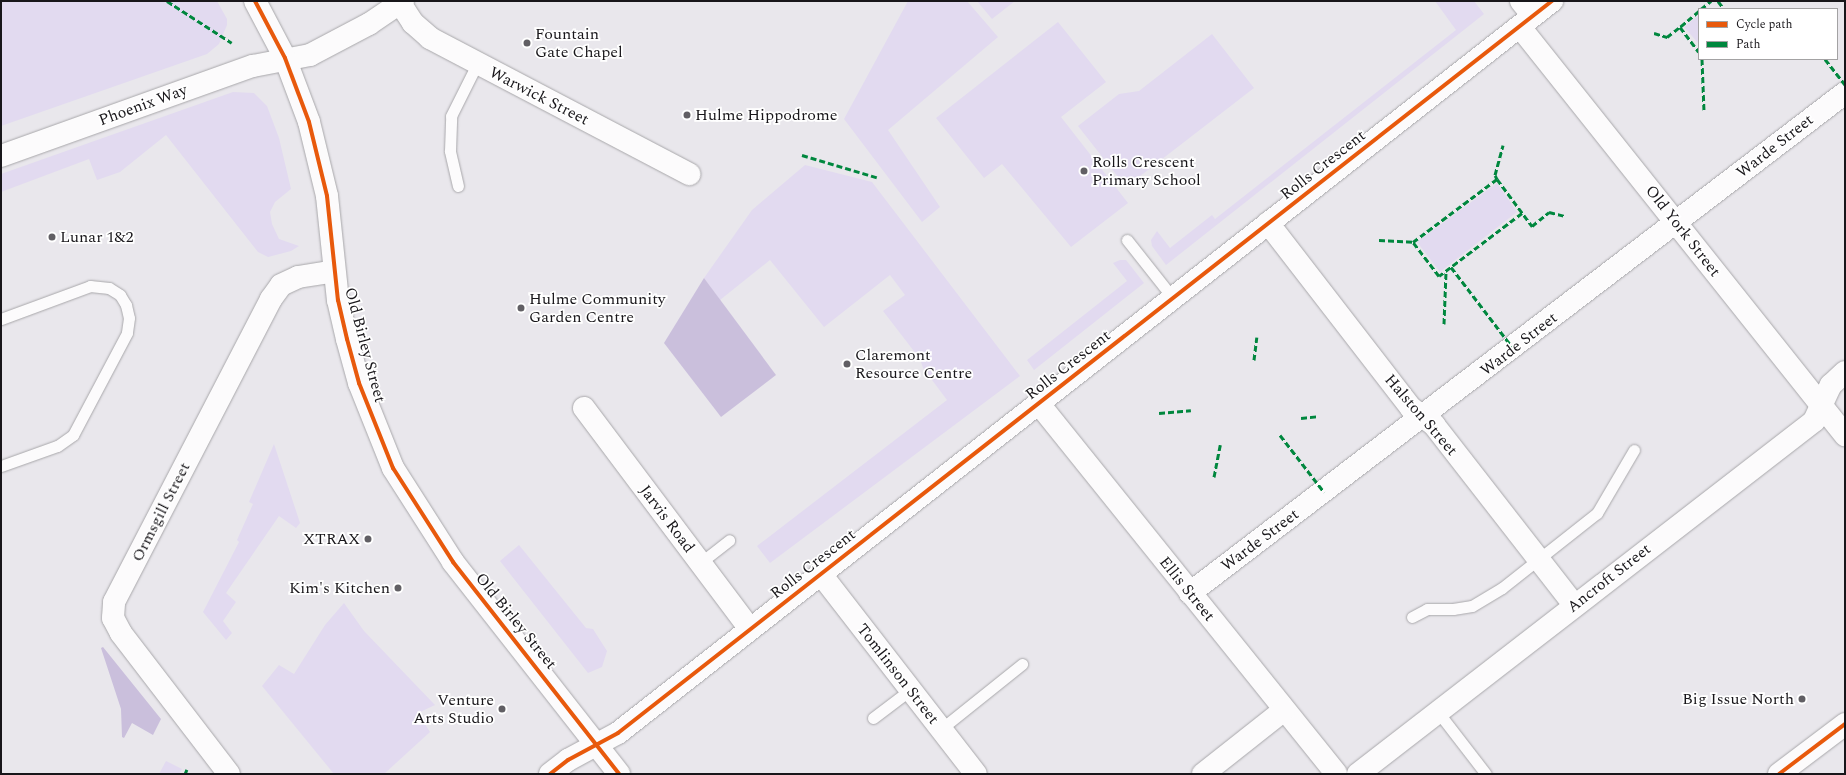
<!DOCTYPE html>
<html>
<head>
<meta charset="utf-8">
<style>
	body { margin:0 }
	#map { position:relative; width:1846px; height:775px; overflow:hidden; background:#e9e7ec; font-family:Spectral,serif }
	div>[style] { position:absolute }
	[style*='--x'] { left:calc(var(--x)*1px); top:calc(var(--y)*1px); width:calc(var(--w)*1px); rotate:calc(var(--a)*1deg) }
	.green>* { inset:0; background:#e2daf0 }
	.forest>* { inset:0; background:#cabfdc }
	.roads { filter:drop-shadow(0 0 1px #a8a7aa) drop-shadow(0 0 1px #a8a7aa) }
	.service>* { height:11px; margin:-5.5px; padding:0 5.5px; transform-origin:5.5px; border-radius:5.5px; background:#fcfbfc }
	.minor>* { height:22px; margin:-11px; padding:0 11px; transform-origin:11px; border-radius:11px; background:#fcfbfc }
	.tertiary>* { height:22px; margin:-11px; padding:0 11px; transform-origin:11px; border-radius:11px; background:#fcfbfc }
	.primary>* { height:22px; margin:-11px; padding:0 11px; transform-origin:11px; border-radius:11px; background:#fcfbfc }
	.quiet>* { height:3px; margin-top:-1.5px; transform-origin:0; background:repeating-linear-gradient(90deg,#00873e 0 6px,transparent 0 9px) }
	.cycleway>* { height:4px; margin:-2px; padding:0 2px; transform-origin:2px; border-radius:2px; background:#e8590c }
	.dots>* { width:11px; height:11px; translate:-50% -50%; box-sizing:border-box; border:2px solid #fff; border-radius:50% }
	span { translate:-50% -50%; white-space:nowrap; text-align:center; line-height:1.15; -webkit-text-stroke:3.5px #fff; paint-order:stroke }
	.poi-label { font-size:16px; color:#18161a }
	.left { translate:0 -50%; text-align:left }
	.right { translate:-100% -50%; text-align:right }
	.street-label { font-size:16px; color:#18161a }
	.frame { position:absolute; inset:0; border:2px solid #18161a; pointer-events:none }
	.legend { position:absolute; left:1698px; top:8px; width:140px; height:52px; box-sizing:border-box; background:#fff; border:1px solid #a3a2a3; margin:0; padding:5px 7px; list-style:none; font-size:12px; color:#18161a }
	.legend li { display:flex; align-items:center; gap:8px; height:20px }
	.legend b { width:20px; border:1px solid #a3a2a3 }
</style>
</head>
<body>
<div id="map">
	<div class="green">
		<div style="clip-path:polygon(1px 1px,217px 1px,227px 19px,227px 25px,219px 44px,207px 54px,1px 126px)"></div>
		<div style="clip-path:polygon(908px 1px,967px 1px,998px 37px,888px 130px,940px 207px,922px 222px,844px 119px)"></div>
		<div style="clip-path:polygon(977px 1px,1015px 1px,992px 19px)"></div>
		<div style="clip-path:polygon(1435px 1px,1474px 1px,1484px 14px,1166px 265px,1152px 246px,1151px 240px,1157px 231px,1170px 248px,1212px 215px,1215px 219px,1456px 30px)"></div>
		<div style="clip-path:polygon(1699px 15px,1699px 44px,1684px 27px)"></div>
		<div style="clip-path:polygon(1058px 22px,1106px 82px,1061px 117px,1128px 203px,1071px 247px,1002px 164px,984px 178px,936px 118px)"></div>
		<div style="clip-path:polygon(1212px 34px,1254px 88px,1126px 187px,1078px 126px,1119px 94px,1139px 91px)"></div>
		<div style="clip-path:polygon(233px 92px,254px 93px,267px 106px,279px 138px,291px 189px,275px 202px,270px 212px,272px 224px,279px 239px,299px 246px,291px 251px,268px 257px,258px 252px,166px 135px,120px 172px,97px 180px,89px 159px,1px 192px,1px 174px)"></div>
		<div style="clip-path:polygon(805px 165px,872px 182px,1020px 376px,770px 563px,757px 546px,947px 400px,923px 368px,920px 359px,883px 311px,905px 295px,890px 275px,824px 327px,770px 260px,720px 300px,704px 278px,752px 210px)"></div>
		<div style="clip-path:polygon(1497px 183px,1517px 212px,1440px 272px,1417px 242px)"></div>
		<div style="clip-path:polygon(1120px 260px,1126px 260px,1144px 283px,1034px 370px,1027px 360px,1127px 281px,1113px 263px)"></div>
		<div style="clip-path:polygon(274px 444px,300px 523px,296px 528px,279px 516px,226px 593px,236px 602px,223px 621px,232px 633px,226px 640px,203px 612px,239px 542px,237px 540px,253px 504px,249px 502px)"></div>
		<div style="clip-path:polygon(519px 545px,586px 628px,593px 629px,607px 651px,602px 667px,588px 673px,500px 561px)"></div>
		<div style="clip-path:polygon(344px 603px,364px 631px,435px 705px,418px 713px,430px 732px,384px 774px,334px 774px,262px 686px,279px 665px,294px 674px,325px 625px)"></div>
		<div style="clip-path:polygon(166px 761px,182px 769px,179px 774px,159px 774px)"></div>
	</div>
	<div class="forest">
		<div style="clip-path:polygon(704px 278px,776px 375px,721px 417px,664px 343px)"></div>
		<div style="clip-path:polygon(103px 647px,161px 719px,153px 735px,132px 723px,124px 738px,122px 737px,121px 709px,101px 648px)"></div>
	</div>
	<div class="roads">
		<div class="service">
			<div style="--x:458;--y:186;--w:36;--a:-103"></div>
			<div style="--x:450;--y:151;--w:35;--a:-88"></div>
			<div style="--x:451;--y:116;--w:58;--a:-63.4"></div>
			<div style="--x:1127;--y:240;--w:74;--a:51.6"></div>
			<div style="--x:1;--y:319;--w:95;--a:-20.3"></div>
			<div style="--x:90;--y:286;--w:19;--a:6"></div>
			<div style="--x:109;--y:288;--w:13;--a:32"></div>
			<div style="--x:120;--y:295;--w:12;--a:59"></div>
			<div style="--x:126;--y:305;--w:13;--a:77"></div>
			<div style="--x:129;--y:318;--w:15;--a:98"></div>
			<div style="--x:127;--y:333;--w:115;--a:117.9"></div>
			<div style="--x:73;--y:435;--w:19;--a:145"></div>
			<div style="--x:57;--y:446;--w:59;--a:160.3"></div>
			<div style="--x:700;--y:563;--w:37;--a:-38"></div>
			<div style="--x:1412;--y:617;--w:17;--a:-28"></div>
			<div style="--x:1427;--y:609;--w:26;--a:0"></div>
			<div style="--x:1453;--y:609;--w:19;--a:-9"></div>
			<div style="--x:1472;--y:606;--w:35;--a:-31"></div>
			<div style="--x:1502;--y:588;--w:121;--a:-38.3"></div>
			<div style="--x:1597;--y:513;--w:73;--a:-59.6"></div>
			<div style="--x:1438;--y:712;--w:78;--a:52.3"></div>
			<div style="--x:873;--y:718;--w:46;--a:-37.1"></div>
			<div style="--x:941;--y:729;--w:104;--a:-38.7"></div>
		</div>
		<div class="minor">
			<div style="--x:1521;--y:1;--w:19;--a:51"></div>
			<div style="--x:400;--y:3;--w:24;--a:57"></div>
			<div style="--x:413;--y:23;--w:23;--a:41"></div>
			<div style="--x:430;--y:38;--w:293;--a:27.7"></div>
			<div style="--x:1520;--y:27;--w:522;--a:51.46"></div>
			<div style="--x:1;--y:156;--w:268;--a:-19.7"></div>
			<div style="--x:253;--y:66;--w:58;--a:-10.9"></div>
			<div style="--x:310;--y:55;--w:67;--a:-27.7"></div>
			<div style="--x:369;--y:24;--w:41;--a:-34.1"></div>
			<div style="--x:1268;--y:223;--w:234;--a:52.3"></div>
			<div style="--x:1411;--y:408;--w:29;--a:36"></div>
			<div style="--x:1434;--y:425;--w:228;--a:52.1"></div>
			<div style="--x:1039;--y:404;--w:474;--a:51.2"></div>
			<div style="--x:584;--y:408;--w:276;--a:53.1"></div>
			<div style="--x:820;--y:573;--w:254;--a:52.2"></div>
			<div style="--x:1190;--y:593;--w:824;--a:-37.36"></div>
			<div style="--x:229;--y:774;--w:178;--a:-127.5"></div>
			<div style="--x:121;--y:633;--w:17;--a:-118"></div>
			<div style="--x:113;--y:618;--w:16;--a:-86"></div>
			<div style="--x:114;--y:602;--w:341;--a:-62.6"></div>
			<div style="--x:271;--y:299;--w:17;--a:-54"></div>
			<div style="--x:281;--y:285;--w:19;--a:-25"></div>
			<div style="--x:298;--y:277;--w:36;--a:-9"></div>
			<div style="--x:550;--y:774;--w:23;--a:-38"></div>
			<div style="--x:568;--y:760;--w:57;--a:-28.4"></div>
			<div style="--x:618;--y:733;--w:1187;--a:-38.09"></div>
			<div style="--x:1203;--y:774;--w:103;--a:-38.3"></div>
			<div style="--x:1358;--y:774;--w:577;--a:-37.74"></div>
			<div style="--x:1814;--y:421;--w:40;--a:-65"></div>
			<div style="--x:1831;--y:385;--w:19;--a:-43"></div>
		</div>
		<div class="tertiary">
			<div style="--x:255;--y:1;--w:64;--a:62.2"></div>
			<div style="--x:285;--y:58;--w:68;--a:69.4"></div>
			<div style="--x:309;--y:122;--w:76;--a:76.3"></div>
			<div style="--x:327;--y:196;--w:105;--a:84"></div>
			<div style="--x:338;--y:300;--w:40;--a:77"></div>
			<div style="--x:347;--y:339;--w:46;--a:74.7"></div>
			<div style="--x:359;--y:383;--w:92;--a:68.2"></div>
			<div style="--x:393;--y:468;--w:112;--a:57.4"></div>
			<div style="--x:453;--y:562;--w:269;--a:51.9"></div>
		</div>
		<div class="primary">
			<div style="--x:1779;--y:774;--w:83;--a:-37.1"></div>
		</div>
	</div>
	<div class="quiet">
		<div style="--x:167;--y:1;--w:77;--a:32.9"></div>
		<div style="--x:1718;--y:1;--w:10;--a:53"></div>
		<div style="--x:1701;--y:9;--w:13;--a:-39"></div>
		<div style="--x:1699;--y:11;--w:25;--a:140"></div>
		<div style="--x:1680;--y:27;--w:31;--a:53"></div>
		<div style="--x:1654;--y:33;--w:14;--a:17"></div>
		<div style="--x:1667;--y:37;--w:16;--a:-38"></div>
		<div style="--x:1702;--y:59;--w:51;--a:87.8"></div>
		<div style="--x:1825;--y:59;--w:33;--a:52"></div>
		<div style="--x:802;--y:155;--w:80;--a:16.6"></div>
		<div style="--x:1497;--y:179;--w:4;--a:-117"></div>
		<div style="--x:1495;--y:175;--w:31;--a:-75"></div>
		<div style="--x:1522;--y:213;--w:104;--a:142.8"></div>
		<div style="--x:1439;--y:276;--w:43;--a:-127.4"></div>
		<div style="--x:1413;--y:242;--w:105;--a:-36.9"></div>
		<div style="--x:1497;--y:179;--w:59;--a:53.3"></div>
		<div style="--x:1532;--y:226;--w:22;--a:-39"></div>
		<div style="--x:1549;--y:212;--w:16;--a:14"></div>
		<div style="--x:1379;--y:240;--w:34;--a:3"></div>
		<div style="--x:1451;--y:267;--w:102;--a:52.6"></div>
		<div style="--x:1444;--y:324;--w:53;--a:-87.8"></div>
		<div style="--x:1254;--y:360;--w:23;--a:-83"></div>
		<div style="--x:1159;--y:413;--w:32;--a:-5"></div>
		<div style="--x:1301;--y:418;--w:18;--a:-6"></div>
		<div style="--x:1280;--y:435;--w:72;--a:52.3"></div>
		<div style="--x:1214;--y:477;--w:33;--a:-79"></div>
		<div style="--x:185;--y:774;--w:5;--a:-68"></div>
	</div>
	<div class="cycleway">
		<div style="--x:255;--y:1;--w:64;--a:62.2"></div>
		<div style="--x:285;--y:58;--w:68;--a:69.4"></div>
		<div style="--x:309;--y:122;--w:76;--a:76.3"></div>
		<div style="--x:327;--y:196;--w:105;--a:84"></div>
		<div style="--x:338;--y:300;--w:40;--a:77"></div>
		<div style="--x:347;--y:339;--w:46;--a:74.7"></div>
		<div style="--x:359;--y:383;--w:92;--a:68.2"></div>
		<div style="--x:393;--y:468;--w:112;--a:57.4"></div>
		<div style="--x:453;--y:562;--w:269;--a:51.9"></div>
		<div style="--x:550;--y:774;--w:23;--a:-38"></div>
		<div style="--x:568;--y:760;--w:57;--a:-28.4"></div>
		<div style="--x:618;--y:733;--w:1187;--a:-38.09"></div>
		<div style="--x:1779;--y:774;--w:83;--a:-37.1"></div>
	</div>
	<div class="dots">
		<div style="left:527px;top:43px;background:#615f64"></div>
		<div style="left:687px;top:115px;background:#615f64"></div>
		<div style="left:1084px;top:171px;background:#615f64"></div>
		<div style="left:52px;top:237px;background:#615f64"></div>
		<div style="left:521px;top:308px;background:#615f64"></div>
		<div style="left:847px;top:364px;background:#615f64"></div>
		<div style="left:368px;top:539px;background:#615f64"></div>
		<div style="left:398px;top:588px;background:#615f64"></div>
		<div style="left:1802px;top:699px;background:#615f64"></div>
		<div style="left:502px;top:709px;background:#615f64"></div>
	</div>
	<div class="poi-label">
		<span class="left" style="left:535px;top:43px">Fountain<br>Gate Chapel</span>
		<span class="left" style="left:695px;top:115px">Hulme Hippodrome</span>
		<span class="left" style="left:1092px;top:171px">Rolls Crescent<br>Primary School</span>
		<span class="left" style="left:60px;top:237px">Lunar 1&amp;2</span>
		<span class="left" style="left:529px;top:308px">Hulme Community<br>Garden Centre</span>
		<span class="left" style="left:855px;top:364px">Claremont<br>Resource Centre</span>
		<span class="right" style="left:360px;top:539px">XTRAX</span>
		<span class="right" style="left:390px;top:588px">Kim's Kitchen</span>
		<span class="right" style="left:1794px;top:699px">Big Issue North</span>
		<span class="right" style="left:494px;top:709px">Venture<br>Arts Studio</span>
	</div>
	<div class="street-label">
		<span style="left:539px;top:96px;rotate:27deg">Warwick Street</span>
		<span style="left:143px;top:105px;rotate:-20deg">Phoenix Way</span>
		<span style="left:1775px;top:146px;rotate:-38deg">Warde Street</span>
		<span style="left:1323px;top:165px;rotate:-38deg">Rolls Crescent</span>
		<span style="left:1683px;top:231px;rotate:52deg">Old York Street</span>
		<span style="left:1519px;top:344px;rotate:-38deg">Warde Street</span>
		<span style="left:365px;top:345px;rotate:75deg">Old Birley Street</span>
		<span style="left:1068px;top:365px;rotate:-38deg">Rolls Crescent</span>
		<span style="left:1421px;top:415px;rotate:49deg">Halston Street</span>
		<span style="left:161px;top:512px;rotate:-63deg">Ormsgill Street</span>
		<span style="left:667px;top:519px;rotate:53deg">Jarvis Road</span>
		<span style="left:1260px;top:540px;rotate:-37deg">Warde Street</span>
		<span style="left:813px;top:564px;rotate:-38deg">Rolls Crescent</span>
		<span style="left:1609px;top:578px;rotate:-38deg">Ancroft Street</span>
		<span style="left:1187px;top:589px;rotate:51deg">Ellis Street</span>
		<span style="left:516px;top:621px;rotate:51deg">Old Birley Street</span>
		<span style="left:898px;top:674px;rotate:52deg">Tomlinson Street</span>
	</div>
	<div class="frame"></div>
	<ul class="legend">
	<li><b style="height:5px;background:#e8590c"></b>Cycle path</li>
	<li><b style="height:5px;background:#00873e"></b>Path</li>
	</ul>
</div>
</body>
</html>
